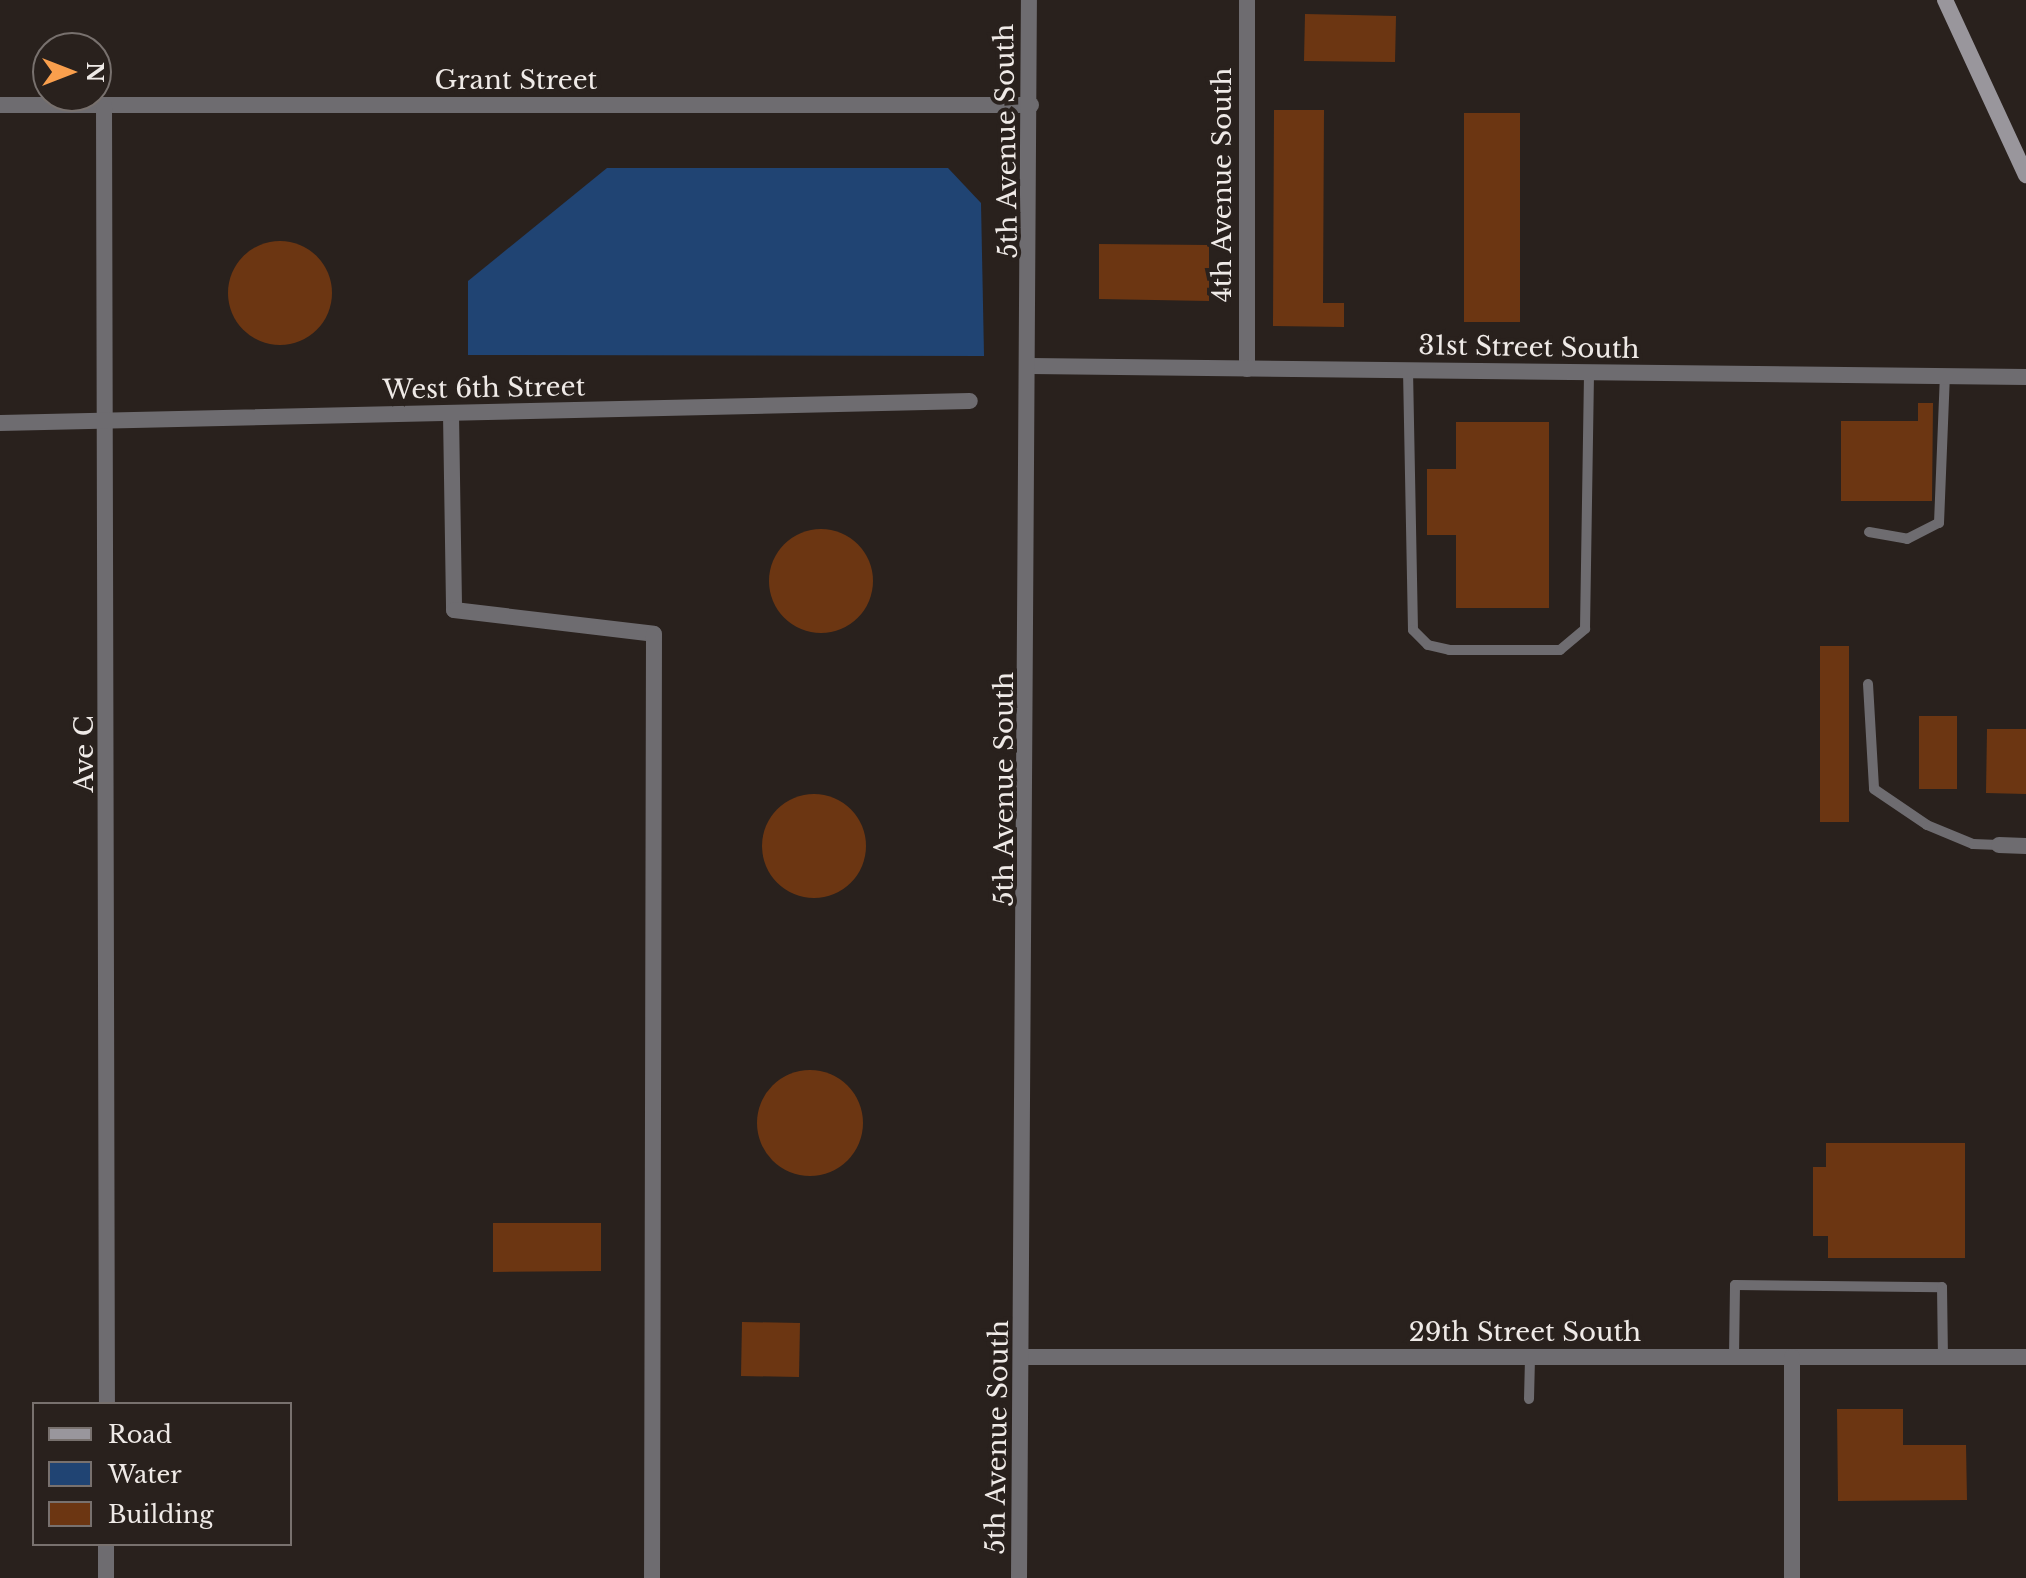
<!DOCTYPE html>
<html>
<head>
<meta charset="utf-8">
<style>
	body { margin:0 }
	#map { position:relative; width:2026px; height:1578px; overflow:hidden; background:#29211d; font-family:"Libre Baskerville",serif }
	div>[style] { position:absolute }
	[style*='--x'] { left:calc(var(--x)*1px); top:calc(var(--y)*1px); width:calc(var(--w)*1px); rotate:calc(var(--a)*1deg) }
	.water>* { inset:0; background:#204473 }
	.building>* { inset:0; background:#6c3612 }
	.round { border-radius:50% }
	.lane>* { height:10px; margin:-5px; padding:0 5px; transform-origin:5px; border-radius:5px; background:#6e6c70 }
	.street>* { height:16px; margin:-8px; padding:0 8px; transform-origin:8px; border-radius:8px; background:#6e6c70 }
	.secondary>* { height:16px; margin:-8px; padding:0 8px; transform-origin:8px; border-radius:8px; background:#99969c }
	span { translate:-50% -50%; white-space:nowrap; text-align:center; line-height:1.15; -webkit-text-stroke:8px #29211d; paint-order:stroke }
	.street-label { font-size:26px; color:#efeae7 }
	.legend { position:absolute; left:32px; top:1402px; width:260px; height:144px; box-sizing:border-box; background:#29211d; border:2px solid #78716e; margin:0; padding:10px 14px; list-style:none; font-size:24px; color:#efeae7 }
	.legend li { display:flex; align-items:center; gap:16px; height:40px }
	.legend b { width:40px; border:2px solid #78716e }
	.north { position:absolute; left:32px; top:32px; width:80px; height:80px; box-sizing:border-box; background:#29211d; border:2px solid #78716e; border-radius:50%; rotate:90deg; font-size:22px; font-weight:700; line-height:32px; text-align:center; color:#efeae7 }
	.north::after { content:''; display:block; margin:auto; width:28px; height:36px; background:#f99f4d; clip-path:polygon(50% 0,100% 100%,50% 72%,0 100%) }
</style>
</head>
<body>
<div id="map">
	<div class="water">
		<div style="clip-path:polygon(607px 168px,948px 168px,981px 203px,984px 356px,468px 355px,468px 281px)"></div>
	</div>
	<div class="building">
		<div style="clip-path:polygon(1305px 14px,1396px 16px,1395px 62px,1304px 61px)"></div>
		<div style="clip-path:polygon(1274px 110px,1324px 110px,1323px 303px,1344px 303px,1344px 327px,1273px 326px)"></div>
		<div style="clip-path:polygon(1464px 113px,1520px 113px,1520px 322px,1464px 322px)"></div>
		<div class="round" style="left:228px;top:241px;width:104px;height:104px"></div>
		<div style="clip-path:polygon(1099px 244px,1209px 245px,1209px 301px,1099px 299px)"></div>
		<div style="clip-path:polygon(1918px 403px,1933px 403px,1932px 501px,1841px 501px,1841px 421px,1918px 421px)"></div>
		<div style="clip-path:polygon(1456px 422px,1549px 422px,1549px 608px,1456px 608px,1456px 535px,1427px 535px,1427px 469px,1456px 469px)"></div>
		<div class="round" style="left:769px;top:529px;width:104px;height:104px"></div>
		<div style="clip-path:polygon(1820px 646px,1849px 646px,1849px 822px,1820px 822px)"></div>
		<div style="clip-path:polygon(1919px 716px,1957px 716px,1957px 789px,1919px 789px)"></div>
		<div style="clip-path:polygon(1987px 729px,2026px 729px,2026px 794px,1986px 793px)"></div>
		<div class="round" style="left:762px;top:794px;width:104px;height:104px"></div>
		<div class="round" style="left:757px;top:1070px;width:106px;height:106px"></div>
		<div style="clip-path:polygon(1826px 1143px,1965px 1143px,1965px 1258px,1828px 1258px,1828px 1236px,1813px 1236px,1813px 1167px,1826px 1167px)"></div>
		<div style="clip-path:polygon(493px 1223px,601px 1223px,601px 1271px,493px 1272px)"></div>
		<div style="clip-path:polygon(742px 1322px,800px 1323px,799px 1377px,741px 1376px)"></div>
		<div style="clip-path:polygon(1837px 1409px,1903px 1409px,1903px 1445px,1966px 1445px,1967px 1500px,1838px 1501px)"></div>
	</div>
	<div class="lane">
		<div style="--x:1408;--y:370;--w:260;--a:88.9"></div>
		<div style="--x:1413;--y:630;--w:21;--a:45"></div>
		<div style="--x:1428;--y:645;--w:22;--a:13"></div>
		<div style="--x:1449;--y:650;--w:111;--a:0"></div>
		<div style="--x:1560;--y:650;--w:33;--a:-40"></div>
		<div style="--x:1585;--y:629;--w:257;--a:-89.1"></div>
		<div style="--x:1869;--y:532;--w:39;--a:10"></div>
		<div style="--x:1907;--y:539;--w:36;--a:-27"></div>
		<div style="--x:1939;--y:523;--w:147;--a:-87.7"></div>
		<div style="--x:1868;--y:684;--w:105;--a:86.7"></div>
		<div style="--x:1874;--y:789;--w:64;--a:34.2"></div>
		<div style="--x:1927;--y:825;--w:50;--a:22.4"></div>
		<div style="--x:1973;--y:844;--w:26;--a:2"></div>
		<div style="--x:1734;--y:1357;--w:72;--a:-89.2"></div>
		<div style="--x:1735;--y:1285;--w:207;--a:0.6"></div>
		<div style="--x:1942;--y:1287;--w:70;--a:89.2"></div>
		<div style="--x:1529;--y:1399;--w:42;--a:-88.6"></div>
	</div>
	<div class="street">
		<div style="--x:1247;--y:0;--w:369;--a:90"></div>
		<div style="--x:0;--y:105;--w:1031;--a:0"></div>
		<div style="--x:104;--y:105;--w:1299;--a:89.87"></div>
		<div style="--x:1031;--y:366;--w:995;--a:0.63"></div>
		<div style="--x:451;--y:414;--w:196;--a:89.1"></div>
		<div style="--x:454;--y:610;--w:201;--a:6.8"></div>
		<div style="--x:654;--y:634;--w:944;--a:90.12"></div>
		<div style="--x:0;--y:423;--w:970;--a:-1.3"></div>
		<div style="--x:1999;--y:845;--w:27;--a:2"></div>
		<div style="--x:1023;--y:1357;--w:1003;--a:0"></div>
		<div style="--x:1792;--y:1357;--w:221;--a:90"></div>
		<div style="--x:106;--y:1578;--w:34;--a:-90"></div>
		<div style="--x:1019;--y:1578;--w:1578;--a:-89.64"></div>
	</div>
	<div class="secondary">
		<div style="--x:1945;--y:0;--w:193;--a:65.2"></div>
	</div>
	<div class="street-label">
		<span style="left:516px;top:81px">Grant Street</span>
		<span style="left:1007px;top:141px;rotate:-91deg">5th Avenue South</span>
		<span style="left:1223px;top:185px;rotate:-90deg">4th Avenue South</span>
		<span style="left:1529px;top:348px;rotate:1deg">31st Street South</span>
		<span style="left:484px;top:389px;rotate:-1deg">West 6th Street</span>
		<span style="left:85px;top:754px;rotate:-90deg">Ave C</span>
		<span style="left:1005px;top:789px;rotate:-90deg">5th Avenue South</span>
		<span style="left:1525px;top:1333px">29th Street South</span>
		<span style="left:998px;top:1437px;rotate:-89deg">5th Avenue South</span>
	</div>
	<ul class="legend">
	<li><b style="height:10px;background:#99969c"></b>Road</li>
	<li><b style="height:22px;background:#204473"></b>Water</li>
	<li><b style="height:22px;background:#6c3612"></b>Building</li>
	</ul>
	<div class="north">N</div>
</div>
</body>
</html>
